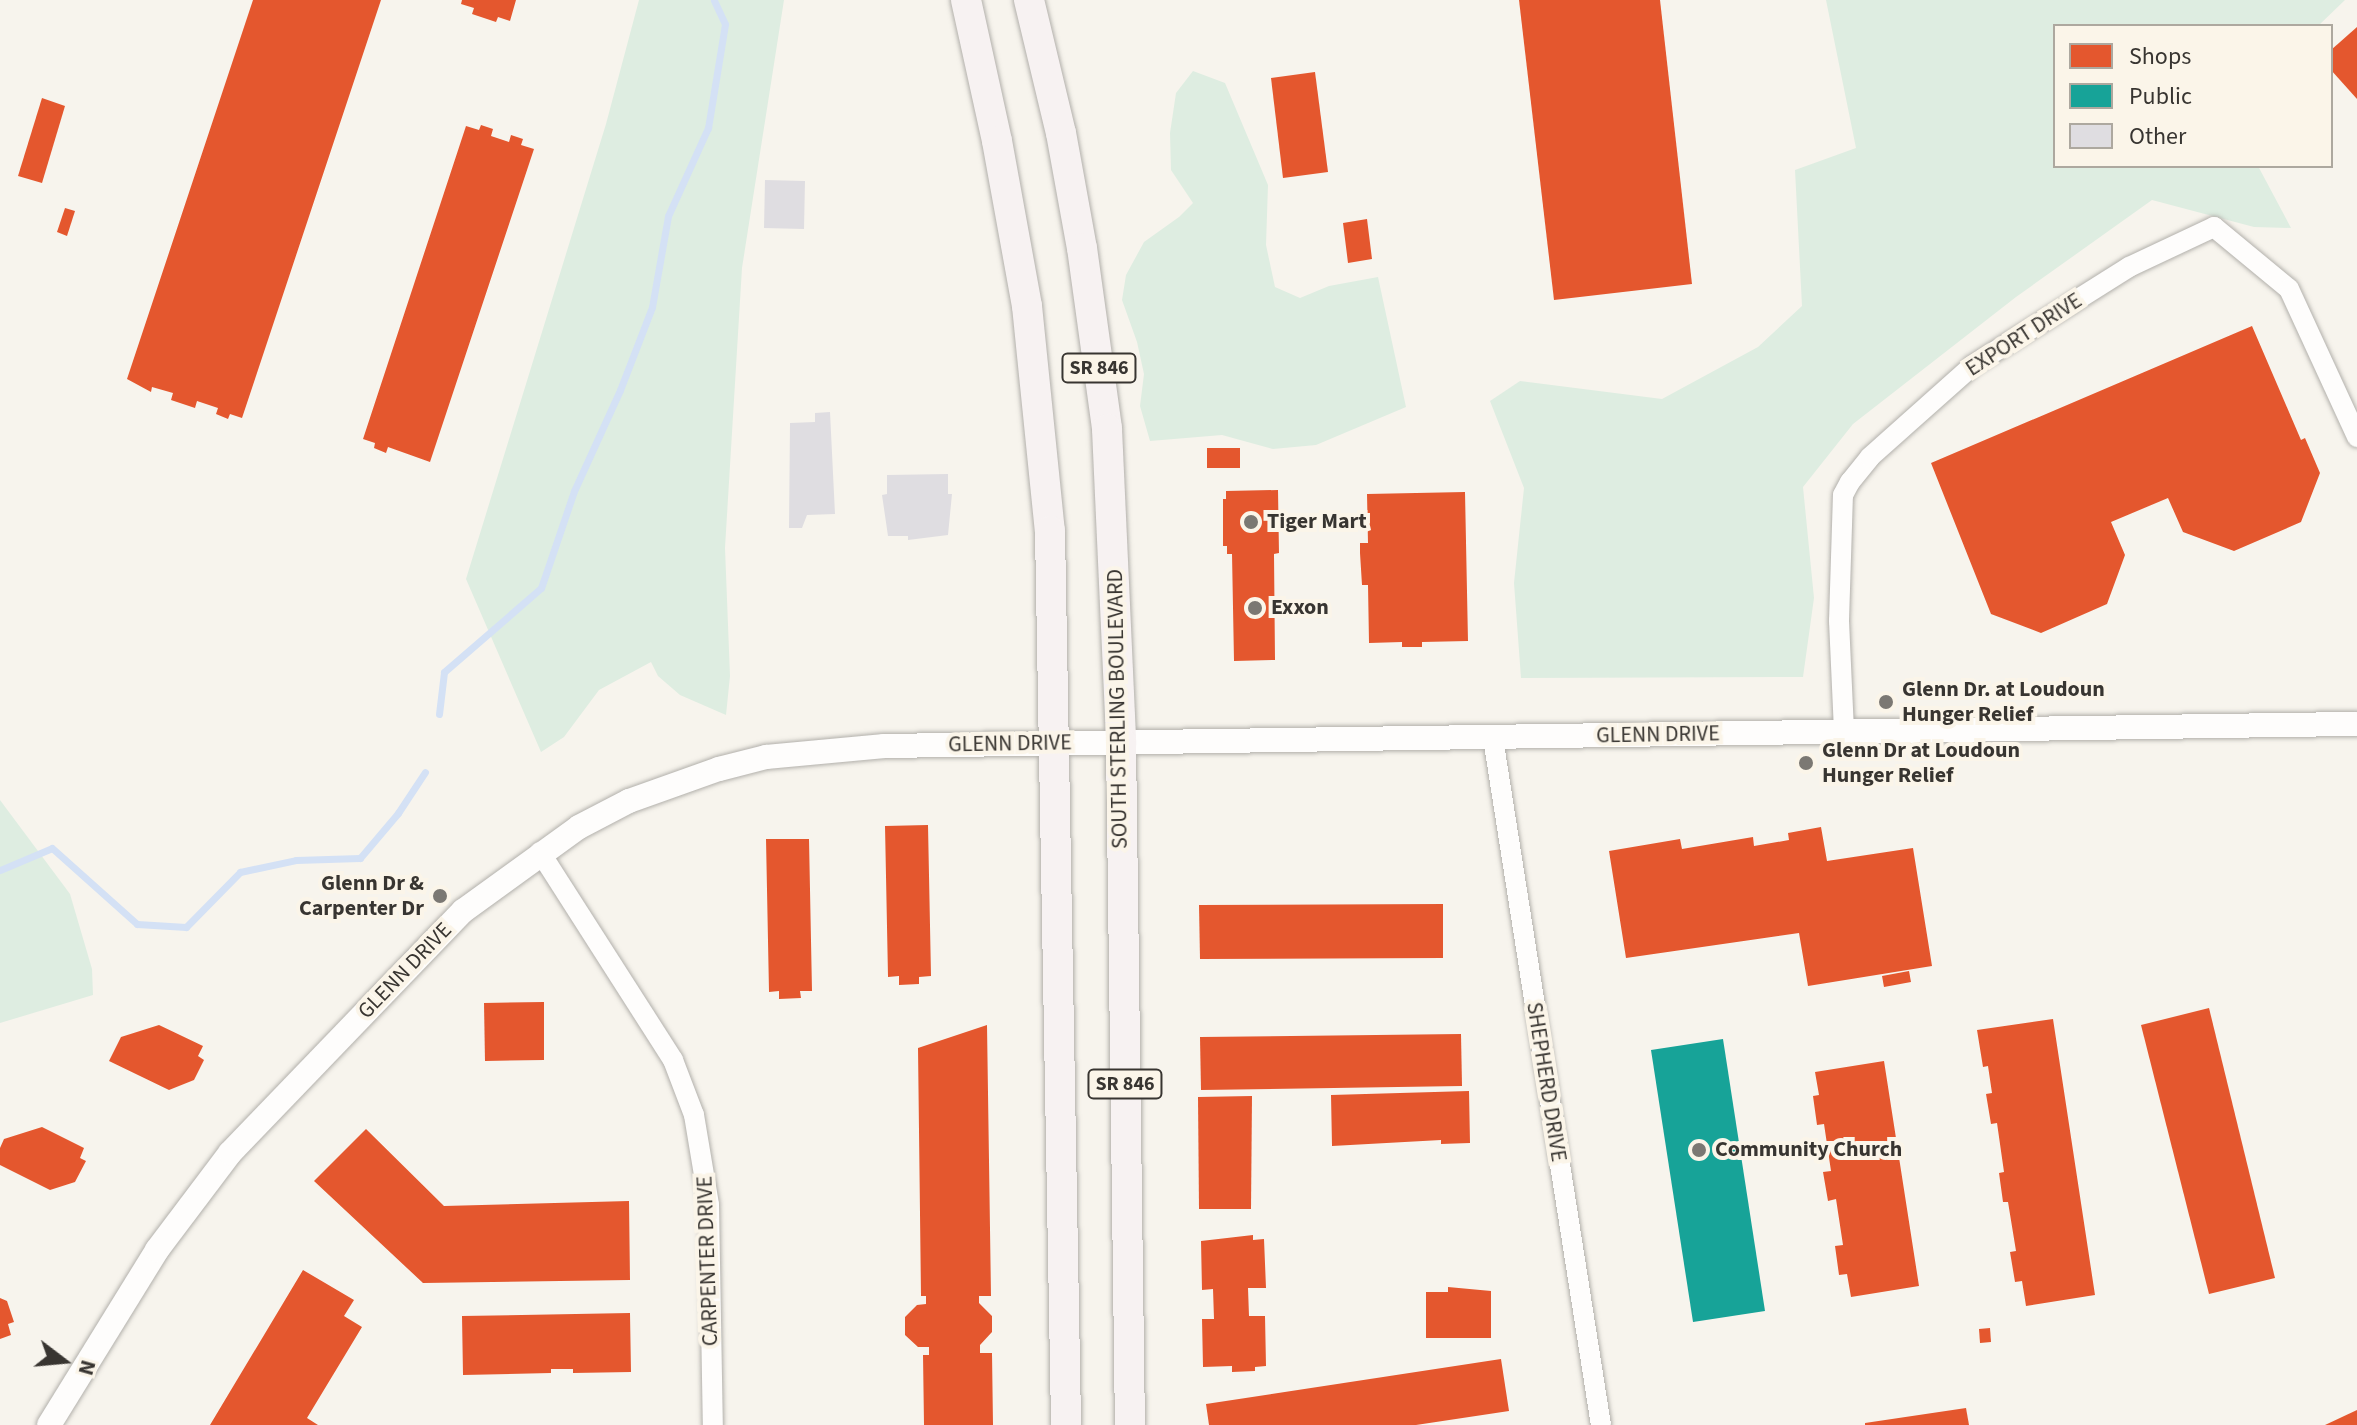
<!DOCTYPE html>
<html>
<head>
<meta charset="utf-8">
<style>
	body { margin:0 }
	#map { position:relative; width:2357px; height:1425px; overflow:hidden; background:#f7f4ed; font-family:"Source Sans 3",sans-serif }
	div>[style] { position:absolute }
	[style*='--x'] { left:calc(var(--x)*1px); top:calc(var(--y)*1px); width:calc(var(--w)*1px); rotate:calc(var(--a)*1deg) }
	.green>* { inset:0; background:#deede1 }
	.shops>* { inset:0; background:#e4572e }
	.public>* { inset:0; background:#17a398 }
	.stream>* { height:7px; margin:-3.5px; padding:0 3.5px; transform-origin:3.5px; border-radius:3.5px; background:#d4e1f5 }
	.building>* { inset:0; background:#dfdde1 }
	.roads { filter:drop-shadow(0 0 2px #b2b0ab) drop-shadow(0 0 2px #b2b0ab) }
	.minor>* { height:20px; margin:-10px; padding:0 10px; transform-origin:10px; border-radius:10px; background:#fefdfc }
	.tertiary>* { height:24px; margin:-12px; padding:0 12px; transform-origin:12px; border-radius:12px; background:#fefdfc }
	.primary>* { height:30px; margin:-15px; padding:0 15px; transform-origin:15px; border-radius:15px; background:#f7f2f2 }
	.dots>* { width:22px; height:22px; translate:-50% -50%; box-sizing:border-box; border:4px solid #fbf5e9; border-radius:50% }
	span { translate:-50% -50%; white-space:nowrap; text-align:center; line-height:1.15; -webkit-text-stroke:8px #fbf5e9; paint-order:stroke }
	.shield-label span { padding:2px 6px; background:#fbf5e9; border:2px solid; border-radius:6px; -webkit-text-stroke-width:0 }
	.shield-label { font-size:20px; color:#383531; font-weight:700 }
	.street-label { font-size:22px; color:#383531 }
	.poi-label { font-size:22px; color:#383531; font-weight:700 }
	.left { translate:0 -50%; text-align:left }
	.right { translate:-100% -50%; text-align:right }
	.legend { position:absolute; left:2053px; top:24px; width:280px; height:144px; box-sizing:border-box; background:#fbf5e9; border:2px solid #ada89f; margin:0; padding:10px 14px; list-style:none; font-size:24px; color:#383531 }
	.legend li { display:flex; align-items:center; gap:16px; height:40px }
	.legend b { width:40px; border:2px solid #ada89f }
	.north { position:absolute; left:24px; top:1321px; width:80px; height:80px; -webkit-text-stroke:6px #fbf5e9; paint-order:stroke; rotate:106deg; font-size:22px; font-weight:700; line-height:32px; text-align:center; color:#383531 }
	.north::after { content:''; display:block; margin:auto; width:28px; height:36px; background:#383531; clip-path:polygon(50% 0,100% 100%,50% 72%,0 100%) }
</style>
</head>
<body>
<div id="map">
	<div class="green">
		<div style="clip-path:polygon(639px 0,784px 0,742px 268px,725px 548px,730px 676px,726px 715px,680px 695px,658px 676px,651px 662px,599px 690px,564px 737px,541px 752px,466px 579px,606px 124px)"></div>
		<div style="clip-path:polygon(1826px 0,2345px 0,2318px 26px,2055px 26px,2055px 166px,2258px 166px,2291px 228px,2254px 227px,2152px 200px,2016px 297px,1853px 424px,1803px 487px,1814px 598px,1803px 677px,1521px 678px,1514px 583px,1524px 488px,1490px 401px,1520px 381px,1662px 399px,1758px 347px,1802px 306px,1795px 170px,1856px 148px)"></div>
		<div style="clip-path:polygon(1193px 71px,1225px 83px,1268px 185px,1266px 245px,1275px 287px,1300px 298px,1329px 286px,1378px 277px,1406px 407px,1316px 445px,1273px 449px,1222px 435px,1150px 441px,1140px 406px,1144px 374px,1137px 342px,1122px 300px,1126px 275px,1144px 242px,1179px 217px,1193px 203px,1171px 170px,1170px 133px,1176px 93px)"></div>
		<div style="clip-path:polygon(0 800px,70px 894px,92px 969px,93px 995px,0 1023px)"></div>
	</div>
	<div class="shops">
		<div style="clip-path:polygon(253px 0,381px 0,242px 418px,230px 414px,228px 419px,216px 414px,218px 408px,197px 401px,195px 408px,171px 400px,173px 393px,152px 387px,151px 392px,127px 379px)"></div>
		<div style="clip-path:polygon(462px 0,516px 0,510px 21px,498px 17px,496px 22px,472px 14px,474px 8px,461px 4px)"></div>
		<div style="clip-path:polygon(1519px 0,1660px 0,1692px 284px,1554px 300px)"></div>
		<div style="clip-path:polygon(2357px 27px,2357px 99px,2331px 70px,2331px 50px)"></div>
		<div style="clip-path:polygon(1315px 72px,1328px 172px,1283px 178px,1271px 78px)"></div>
		<div style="clip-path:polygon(42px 98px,65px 106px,42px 183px,18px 176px)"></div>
		<div style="clip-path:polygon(481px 125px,493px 129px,491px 136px,509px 142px,511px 135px,523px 139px,521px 145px,534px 149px,430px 462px,388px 447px,386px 453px,374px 448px,375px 443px,363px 439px,466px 126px,479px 130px)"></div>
		<div style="clip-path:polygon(65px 208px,75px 211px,67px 236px,57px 232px)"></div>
		<div style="clip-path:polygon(1367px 219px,1372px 259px,1348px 263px,1343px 223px)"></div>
		<div style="clip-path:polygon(2252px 326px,2301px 440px,2305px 438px,2320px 473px,2301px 522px,2234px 551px,2183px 532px,2168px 498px,2111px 522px,2125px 555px,2107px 604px,2041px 633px,1991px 614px,1931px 463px)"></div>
		<div style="clip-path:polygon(1207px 448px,1240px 448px,1240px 468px,1207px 468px)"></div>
		<div style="clip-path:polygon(1278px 490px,1279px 553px,1274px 554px,1275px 660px,1234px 661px,1232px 554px,1227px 554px,1227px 546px,1223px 546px,1223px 499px,1226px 499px,1226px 491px)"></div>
		<div style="clip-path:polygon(1465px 492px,1468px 641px,1422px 642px,1422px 647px,1402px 647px,1402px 642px,1369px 643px,1368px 585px,1362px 585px,1360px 553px,1360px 543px,1368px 543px,1367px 494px)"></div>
		<div style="clip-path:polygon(928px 825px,931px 976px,919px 977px,919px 984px,899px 985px,899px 976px,888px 977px,885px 826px)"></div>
		<div style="clip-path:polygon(1821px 827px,1827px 861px,1913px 848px,1932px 966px,1808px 986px,1799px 933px,1626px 958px,1609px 851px,1680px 839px,1682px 849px,1753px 837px,1754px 846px,1789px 840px,1788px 833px)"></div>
		<div style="clip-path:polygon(766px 839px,809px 839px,812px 991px,800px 991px,801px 998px,779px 999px,779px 991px,769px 992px)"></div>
		<div style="clip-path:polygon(1443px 904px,1443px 958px,1200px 959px,1199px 905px)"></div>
		<div style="clip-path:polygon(1909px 971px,1911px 982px,1884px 987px,1882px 976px)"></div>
		<div style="clip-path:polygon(544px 1002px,544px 1060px,485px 1061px,484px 1003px)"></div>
		<div style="clip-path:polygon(2209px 1008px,2275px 1278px,2209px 1294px,2141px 1025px)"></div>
		<div style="clip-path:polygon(2053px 1019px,2095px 1295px,2026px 1306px,2022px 1281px,2015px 1282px,2010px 1252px,2016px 1251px,2008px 1202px,2003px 1202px,1999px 1173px,2004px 1172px,1997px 1123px,1991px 1124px,1986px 1094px,1992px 1093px,1988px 1066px,1983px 1067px,1977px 1030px)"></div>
		<div style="clip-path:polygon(159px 1025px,203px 1046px,198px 1056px,204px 1060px,194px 1080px,169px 1090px,109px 1061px,121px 1037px)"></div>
		<div style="clip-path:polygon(987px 1025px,991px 1296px,979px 1296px,979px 1303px,992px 1316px,992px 1332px,980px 1345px,980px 1353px,992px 1353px,993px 1425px,924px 1425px,923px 1355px,929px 1355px,929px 1347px,918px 1347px,905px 1335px,905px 1317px,917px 1305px,926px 1304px,926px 1296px,921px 1296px,918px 1048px)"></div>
		<div style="clip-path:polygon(1461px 1034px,1462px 1086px,1201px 1090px,1200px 1037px)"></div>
		<div style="clip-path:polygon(1884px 1061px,1919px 1286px,1851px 1297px,1847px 1274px,1839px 1275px,1835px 1246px,1843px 1245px,1836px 1199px,1828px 1201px,1823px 1172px,1831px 1171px,1824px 1124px,1817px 1125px,1813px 1096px,1819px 1095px,1815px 1072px)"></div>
		<div style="clip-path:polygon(1469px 1091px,1470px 1143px,1441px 1144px,1441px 1140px,1332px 1146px,1331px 1095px)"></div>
		<div style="clip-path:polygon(1252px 1096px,1251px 1209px,1199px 1209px,1198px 1097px)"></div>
		<div style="clip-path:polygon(42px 1127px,84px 1148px,80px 1158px,86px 1161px,75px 1182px,50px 1190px,0 1165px,0 1148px,4px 1139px)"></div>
		<div style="clip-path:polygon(366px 1129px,444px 1206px,629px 1201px,630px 1280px,423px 1283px,314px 1181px)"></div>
		<div style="clip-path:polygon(1253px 1235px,1253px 1240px,1264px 1239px,1266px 1288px,1248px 1288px,1249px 1316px,1265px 1316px,1266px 1366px,1255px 1367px,1255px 1371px,1232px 1372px,1232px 1366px,1203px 1367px,1202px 1319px,1214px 1319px,1213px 1289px,1202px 1290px,1201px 1241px)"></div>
		<div style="clip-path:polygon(303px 1270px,354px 1300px,344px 1316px,362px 1327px,307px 1418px,318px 1425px,210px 1425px)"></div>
		<div style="clip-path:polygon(1448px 1287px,1491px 1291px,1491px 1338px,1426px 1338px,1426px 1292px,1448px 1292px)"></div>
		<div style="clip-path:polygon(0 1298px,7px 1301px,14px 1322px,8px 1324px,11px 1335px,0 1339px)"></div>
		<div style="clip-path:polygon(630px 1313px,631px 1372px,573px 1373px,573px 1369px,551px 1369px,551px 1373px,463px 1375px,462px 1316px)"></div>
		<div style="clip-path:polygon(1990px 1328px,1991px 1342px,1980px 1343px,1979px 1329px)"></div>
		<div style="clip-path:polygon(1501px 1359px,1509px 1411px,1416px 1425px,1209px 1425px,1206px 1404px)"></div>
		<div style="clip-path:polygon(1966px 1408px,1969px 1425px,1865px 1425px,1865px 1423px)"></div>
		<div style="clip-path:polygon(2357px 1410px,2357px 1425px,2325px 1425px)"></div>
	</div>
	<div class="public">
		<div style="clip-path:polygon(1723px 1039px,1765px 1311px,1693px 1322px,1651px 1050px)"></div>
	</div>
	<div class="stream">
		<div style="--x:439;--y:714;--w:42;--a:-83.2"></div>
		<div style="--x:444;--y:672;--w:128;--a:-40.9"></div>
		<div style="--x:541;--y:588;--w:102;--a:-71.2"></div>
		<div style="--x:574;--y:491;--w:111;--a:-65.5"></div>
		<div style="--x:620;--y:390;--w:89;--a:-68.9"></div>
		<div style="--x:652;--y:307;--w:92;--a:-80"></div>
		<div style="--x:668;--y:216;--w:97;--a:-65.6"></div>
		<div style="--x:708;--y:128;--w:105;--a:-80.7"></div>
		<div style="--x:725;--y:24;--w:26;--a:-115"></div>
		<div style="--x:0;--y:870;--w:56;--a:-22.9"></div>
		<div style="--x:52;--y:848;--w:114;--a:41.8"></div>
		<div style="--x:137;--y:924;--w:49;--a:3.5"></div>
		<div style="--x:186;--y:927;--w:77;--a:-45.5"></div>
		<div style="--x:240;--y:872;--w:57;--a:-12.1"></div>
		<div style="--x:296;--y:860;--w:64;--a:-1.8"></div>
		<div style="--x:360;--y:858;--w:59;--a:-49.8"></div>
		<div style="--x:398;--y:813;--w:49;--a:-56.6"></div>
	</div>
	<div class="building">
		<div style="clip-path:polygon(765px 180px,805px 181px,804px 229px,764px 228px)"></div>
		<div style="clip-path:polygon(830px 412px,835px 514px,807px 515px,802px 528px,789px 528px,790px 423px,815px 422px,815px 413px)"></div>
		<div style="clip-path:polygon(948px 474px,948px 494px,952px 494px,948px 535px,908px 540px,908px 536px,888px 536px,882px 495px,887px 494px,887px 475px)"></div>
	</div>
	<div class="roads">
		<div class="minor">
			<div style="--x:1844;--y:731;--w:110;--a:-92.6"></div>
			<div style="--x:1839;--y:621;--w:126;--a:-88.2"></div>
			<div style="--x:1843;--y:495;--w:15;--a:-62"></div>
			<div style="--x:1850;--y:482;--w:32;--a:-51"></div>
			<div style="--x:1870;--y:457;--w:137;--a:-41.7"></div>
			<div style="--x:1972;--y:366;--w:186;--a:-32.2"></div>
			<div style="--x:2129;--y:267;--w:94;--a:-25.2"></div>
			<div style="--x:2214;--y:227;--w:97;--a:39.6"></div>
			<div style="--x:2289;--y:289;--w:163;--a:65.3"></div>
			<div style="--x:1493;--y:738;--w:695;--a:81.07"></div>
			<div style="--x:540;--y:852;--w:247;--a:57.4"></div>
			<div style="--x:673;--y:1060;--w:59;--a:69.1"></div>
			<div style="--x:694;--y:1115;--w:91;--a:80.5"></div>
			<div style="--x:709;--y:1205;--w:220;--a:89"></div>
		</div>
		<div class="tertiary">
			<div style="--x:49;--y:1425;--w:206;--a:-58.3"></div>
			<div style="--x:157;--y:1250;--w:121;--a:-53"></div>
			<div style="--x:230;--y:1153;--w:336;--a:-46.1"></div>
			<div style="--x:463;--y:911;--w:143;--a:-35.9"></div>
			<div style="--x:579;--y:827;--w:56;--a:-27.5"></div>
			<div style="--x:629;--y:801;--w:96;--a:-19.6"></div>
			<div style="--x:719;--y:769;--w:49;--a:-14.3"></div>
			<div style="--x:766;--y:757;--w:119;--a:-5.3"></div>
			<div style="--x:884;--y:746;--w:1473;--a:-0.86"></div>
		</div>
		<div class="primary">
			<div style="--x:966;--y:0;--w:144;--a:77.6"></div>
			<div style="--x:997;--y:141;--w:168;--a:79.7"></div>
			<div style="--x:1027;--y:306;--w:226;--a:84.2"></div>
			<div style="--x:1050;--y:531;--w:894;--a:88.97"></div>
			<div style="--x:1029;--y:0;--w:137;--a:76.5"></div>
			<div style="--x:1061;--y:133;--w:117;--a:79.7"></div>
			<div style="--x:1082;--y:248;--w:183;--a:82.1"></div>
			<div style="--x:1107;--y:429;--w:313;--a:87.4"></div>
			<div style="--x:1121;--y:742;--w:683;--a:89.25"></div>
		</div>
	</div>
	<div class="dots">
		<div style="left:1251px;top:522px;background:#7b7873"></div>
		<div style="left:1255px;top:608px;background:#7b7873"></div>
		<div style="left:1886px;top:702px;background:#7b7873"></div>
		<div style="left:1806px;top:763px;background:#7b7873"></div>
		<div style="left:440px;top:896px;background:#7b7873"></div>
		<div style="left:1699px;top:1150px;background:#7b7873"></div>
	</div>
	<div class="shield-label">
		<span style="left:1099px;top:368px">SR 846</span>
		<span style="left:1125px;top:1084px">SR 846</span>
	</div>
	<div class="street-label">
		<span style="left:2024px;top:335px;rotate:-33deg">EXPORT DRIVE</span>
		<span style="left:1118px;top:709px;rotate:-91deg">SOUTH STERLING BOULEVARD</span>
		<span style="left:1658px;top:735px;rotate:-1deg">GLENN DRIVE</span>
		<span style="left:1010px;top:744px;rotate:-1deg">GLENN DRIVE</span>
		<span style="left:405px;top:971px;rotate:-46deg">GLENN DRIVE</span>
		<span style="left:1546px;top:1082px;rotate:81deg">SHEPHERD DRIVE</span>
		<span style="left:708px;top:1261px;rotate:-92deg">CARPENTER DRIVE</span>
	</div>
	<div class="poi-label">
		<span class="left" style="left:1267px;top:522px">Tiger Mart</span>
		<span class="left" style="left:1271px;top:608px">Exxon</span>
		<span class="left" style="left:1902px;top:702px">Glenn Dr. at Loudoun<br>Hunger Relief</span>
		<span class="left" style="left:1822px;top:763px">Glenn Dr at Loudoun<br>Hunger Relief</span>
		<span class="right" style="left:424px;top:896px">Glenn Dr &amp;<br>Carpenter Dr</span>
		<span class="left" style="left:1715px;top:1150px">Community Church</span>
	</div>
	<ul class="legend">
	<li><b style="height:22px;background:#e4572e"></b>Shops</li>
	<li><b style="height:22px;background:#17a398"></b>Public</li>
	<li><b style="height:22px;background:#dfdde1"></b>Other</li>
	</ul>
	<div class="north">N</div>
</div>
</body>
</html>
